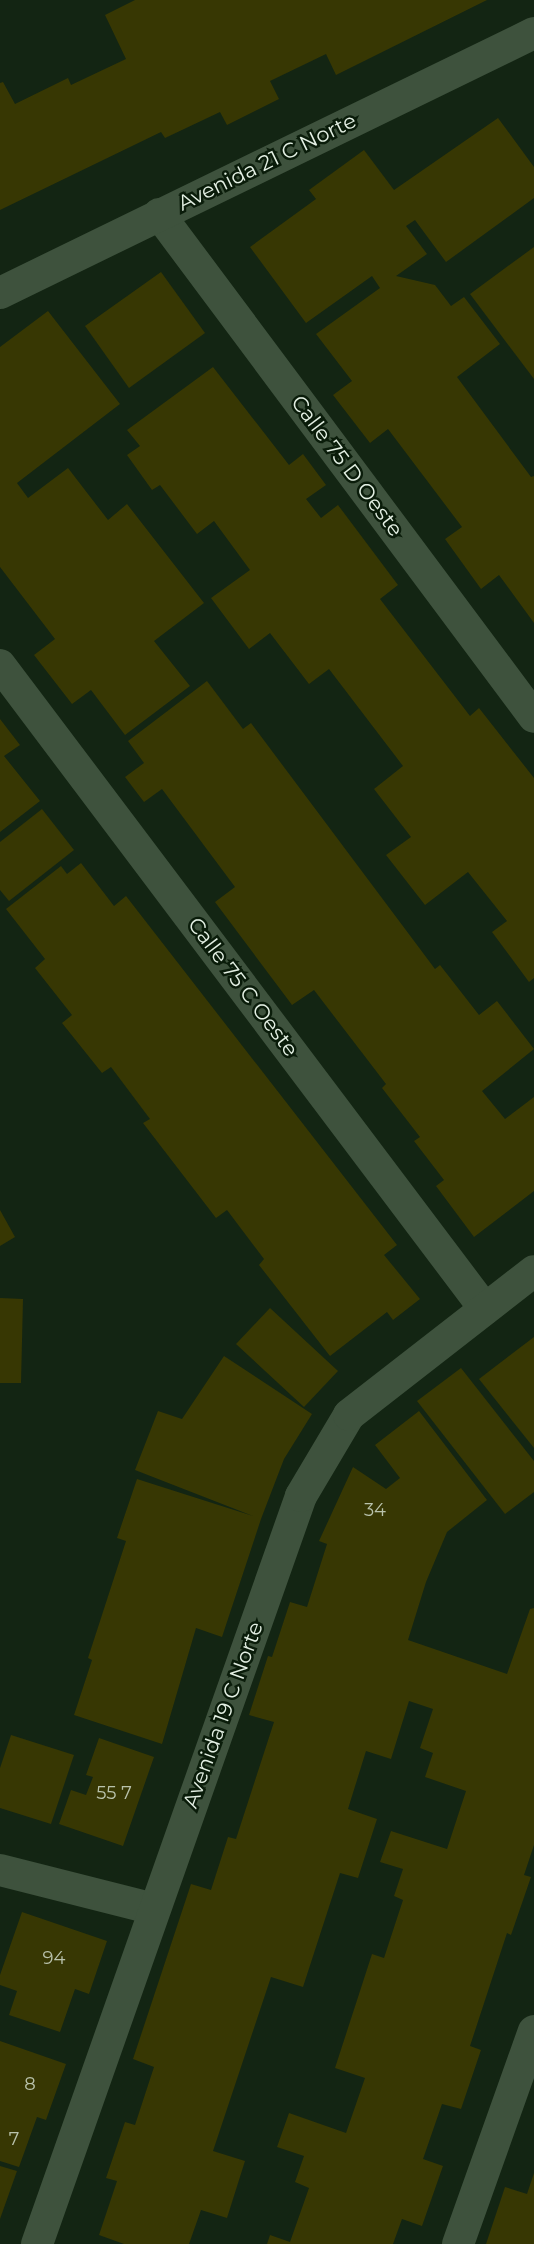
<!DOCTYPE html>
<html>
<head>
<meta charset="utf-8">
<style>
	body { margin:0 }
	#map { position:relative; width:534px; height:2244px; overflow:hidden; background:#132513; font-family:Montserrat,sans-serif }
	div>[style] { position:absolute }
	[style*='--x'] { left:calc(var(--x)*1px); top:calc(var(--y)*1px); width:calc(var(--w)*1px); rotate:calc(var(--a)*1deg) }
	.building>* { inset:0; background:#373703 }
	.street>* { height:32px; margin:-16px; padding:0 16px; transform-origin:16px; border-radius:16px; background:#3e523d }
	span { translate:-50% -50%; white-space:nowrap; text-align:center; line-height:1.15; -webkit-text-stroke:5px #0a1c0a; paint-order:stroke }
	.number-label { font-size:18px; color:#b9c2ac }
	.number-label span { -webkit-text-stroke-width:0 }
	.street-label { font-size:21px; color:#e4f0e4 }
</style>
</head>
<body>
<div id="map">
	<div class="building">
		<div style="clip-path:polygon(135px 0,487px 0,336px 75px,326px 54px,270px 81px,279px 99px,227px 125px,220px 112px,165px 138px,161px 132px,0 210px,0 83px,3px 82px,15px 104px,68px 78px,71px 85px,126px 59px,105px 15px)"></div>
		<div style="clip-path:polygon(498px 118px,534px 167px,534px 198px,446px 262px,415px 220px,406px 226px,427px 254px,396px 276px,435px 285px,451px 306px,464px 297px,500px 344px,457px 377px,531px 477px,534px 476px,534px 623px,499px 575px,481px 589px,445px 539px,462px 527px,388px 429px,370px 443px,333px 395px,352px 381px,316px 334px,380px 288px,372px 276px,306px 323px,250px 247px,316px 199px,309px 190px,364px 150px,394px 190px)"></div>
		<div style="clip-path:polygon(534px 247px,534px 379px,470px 294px)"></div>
		<div style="clip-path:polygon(161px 272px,205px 333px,129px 388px,85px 326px)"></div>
		<div style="clip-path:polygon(48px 311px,120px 404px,17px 483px,28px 498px,68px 468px,108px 520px,127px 504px,204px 603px,154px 641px,190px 686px,125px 735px,91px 690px,72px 704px,34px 655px,55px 639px,0 567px,0 347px)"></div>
		<div style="clip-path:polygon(213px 367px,289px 465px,303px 454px,326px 485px,306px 499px,321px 518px,338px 505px,398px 585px,380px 599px,470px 716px,479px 708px,534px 778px,534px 978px,529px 982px,492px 932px,507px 921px,468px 872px,425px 905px,386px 855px,411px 837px,374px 789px,403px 766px,329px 669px,309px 684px,270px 633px,249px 649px,211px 598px,250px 570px,214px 521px,197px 534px,160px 485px,152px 490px,127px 455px,140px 446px,127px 430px)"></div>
		<div style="clip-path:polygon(207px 681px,243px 729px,251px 723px,435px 969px,440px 965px,479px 1015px,497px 1001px,534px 1049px,482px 1091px,505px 1119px,534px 1097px,534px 1191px,474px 1237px,436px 1186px,444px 1180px,414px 1141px,420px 1137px,382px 1088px,386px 1084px,314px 990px,292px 1005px,215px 902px,235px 887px,162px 789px,144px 802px,125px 777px,144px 763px,128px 741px)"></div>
		<div style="clip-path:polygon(0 719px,20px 745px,4px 756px,40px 801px,0 832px)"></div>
		<div style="clip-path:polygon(42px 809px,74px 850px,9px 901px,0 890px,0 842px)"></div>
		<div style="clip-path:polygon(81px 863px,114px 906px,126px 896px,397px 1245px,384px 1255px,420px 1299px,393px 1320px,387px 1312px,330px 1356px,259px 1265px,264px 1259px,227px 1210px,216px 1218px,143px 1123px,150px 1119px,111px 1067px,102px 1073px,62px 1023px,72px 1015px,35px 968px,45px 959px,6px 909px,61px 866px,67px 874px)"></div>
		<div style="clip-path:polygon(0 1210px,15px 1237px,0 1246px)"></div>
		<div style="clip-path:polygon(0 1298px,23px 1299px,21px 1383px,0 1383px)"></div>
		<div style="clip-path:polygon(270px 1308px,338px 1371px,304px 1407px,236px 1344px)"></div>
		<div style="clip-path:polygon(534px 1337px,534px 1448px,479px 1379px)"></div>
		<div style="clip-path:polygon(224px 1356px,312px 1414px,284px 1459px,261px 1519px,222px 1637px,196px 1628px,162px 1744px,74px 1715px,92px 1660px,88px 1658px,126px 1541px,117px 1538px,137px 1479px,253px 1516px,135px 1470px,158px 1411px,182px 1419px)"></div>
		<div style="clip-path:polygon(461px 1368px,534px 1461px,534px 1492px,505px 1514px,417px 1401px)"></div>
		<div style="clip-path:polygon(419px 1411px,487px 1500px,447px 1532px,426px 1582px,408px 1640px,507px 1674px,530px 1609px,534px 1608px,534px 1845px,524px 1875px,531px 1877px,511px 1935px,507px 1933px,470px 2046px,481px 2050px,461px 2109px,442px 2104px,423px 2159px,443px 2166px,422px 2226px,402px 2219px,393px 2244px,267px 2244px,270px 2235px,290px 2242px,309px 2188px,295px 2182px,304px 2156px,277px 2147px,289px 2113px,346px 2133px,365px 2078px,335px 2068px,372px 1954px,384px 1958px,403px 1900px,394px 1896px,403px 1869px,380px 1862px,391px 1831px,447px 1849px,466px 1791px,425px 1777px,433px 1753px,420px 1748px,433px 1709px,409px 1701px,391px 1759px,366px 1751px,348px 1809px,377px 1819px,358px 1878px,340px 1873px,303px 1987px,271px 1977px,213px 2151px,245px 2161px,227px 2218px,201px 2210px,189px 2244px,124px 2244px,99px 2235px,117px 2181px,106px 2178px,125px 2122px,135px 2125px,154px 2067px,133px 2059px,191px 1884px,211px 1890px,228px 1837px,236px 1839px,274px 1722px,249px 1715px,268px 1656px,272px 1657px,290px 1602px,307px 1607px,327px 1544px,319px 1541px,353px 1467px,386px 1489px,400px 1478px,375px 1445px)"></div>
		<div style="clip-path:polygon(11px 1735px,74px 1755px,51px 1824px,0 1808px,0 1768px)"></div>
		<div style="clip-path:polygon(99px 1738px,154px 1757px,123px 1846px,59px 1824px,71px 1790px,86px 1795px,93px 1777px,86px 1775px)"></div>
		<div style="clip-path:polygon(22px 1912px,107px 1941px,89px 1994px,75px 1989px,60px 2032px,9px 2015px,17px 1991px,0 1985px,0 1975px)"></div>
		<div style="clip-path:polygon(0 2041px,66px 2064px,46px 2120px,37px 2117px,19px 2167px,0 2161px)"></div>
		<div style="clip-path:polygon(0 2166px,17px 2171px,0 2219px)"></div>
		<div style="clip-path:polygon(534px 2173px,534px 2244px,486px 2244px,505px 2187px,527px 2194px)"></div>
	</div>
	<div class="street">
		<div style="--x:159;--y:214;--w:627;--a:53.29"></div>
		<div style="--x:0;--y:293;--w:594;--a:-25.96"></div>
		<div style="--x:0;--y:665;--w:806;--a:53.02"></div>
		<div style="--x:0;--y:1870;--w:159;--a:14.2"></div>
		<div style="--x:37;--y:2244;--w:793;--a:-70.56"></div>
		<div style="--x:301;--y:1496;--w:94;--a:-59.3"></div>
		<div style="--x:349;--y:1415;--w:234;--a:-37.9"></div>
		<div style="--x:458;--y:2244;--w:226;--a:-70.4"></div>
	</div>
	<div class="number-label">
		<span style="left:375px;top:1510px">34</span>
		<span style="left:114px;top:1793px">55 7</span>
		<span style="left:54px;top:1958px">94</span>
		<span style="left:30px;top:2084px">8</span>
		<span style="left:14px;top:2139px">7</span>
	</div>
	<div class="street-label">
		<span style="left:267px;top:162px;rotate:-26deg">Avenida 21 C Norte</span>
		<span style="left:347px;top:466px;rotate:53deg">Calle 75 D Oeste</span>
		<span style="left:243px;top:987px;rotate:53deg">Calle 75 C Oeste</span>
		<span style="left:223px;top:1715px;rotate:-70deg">Avenida 19 C Norte</span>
	</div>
</div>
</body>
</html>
